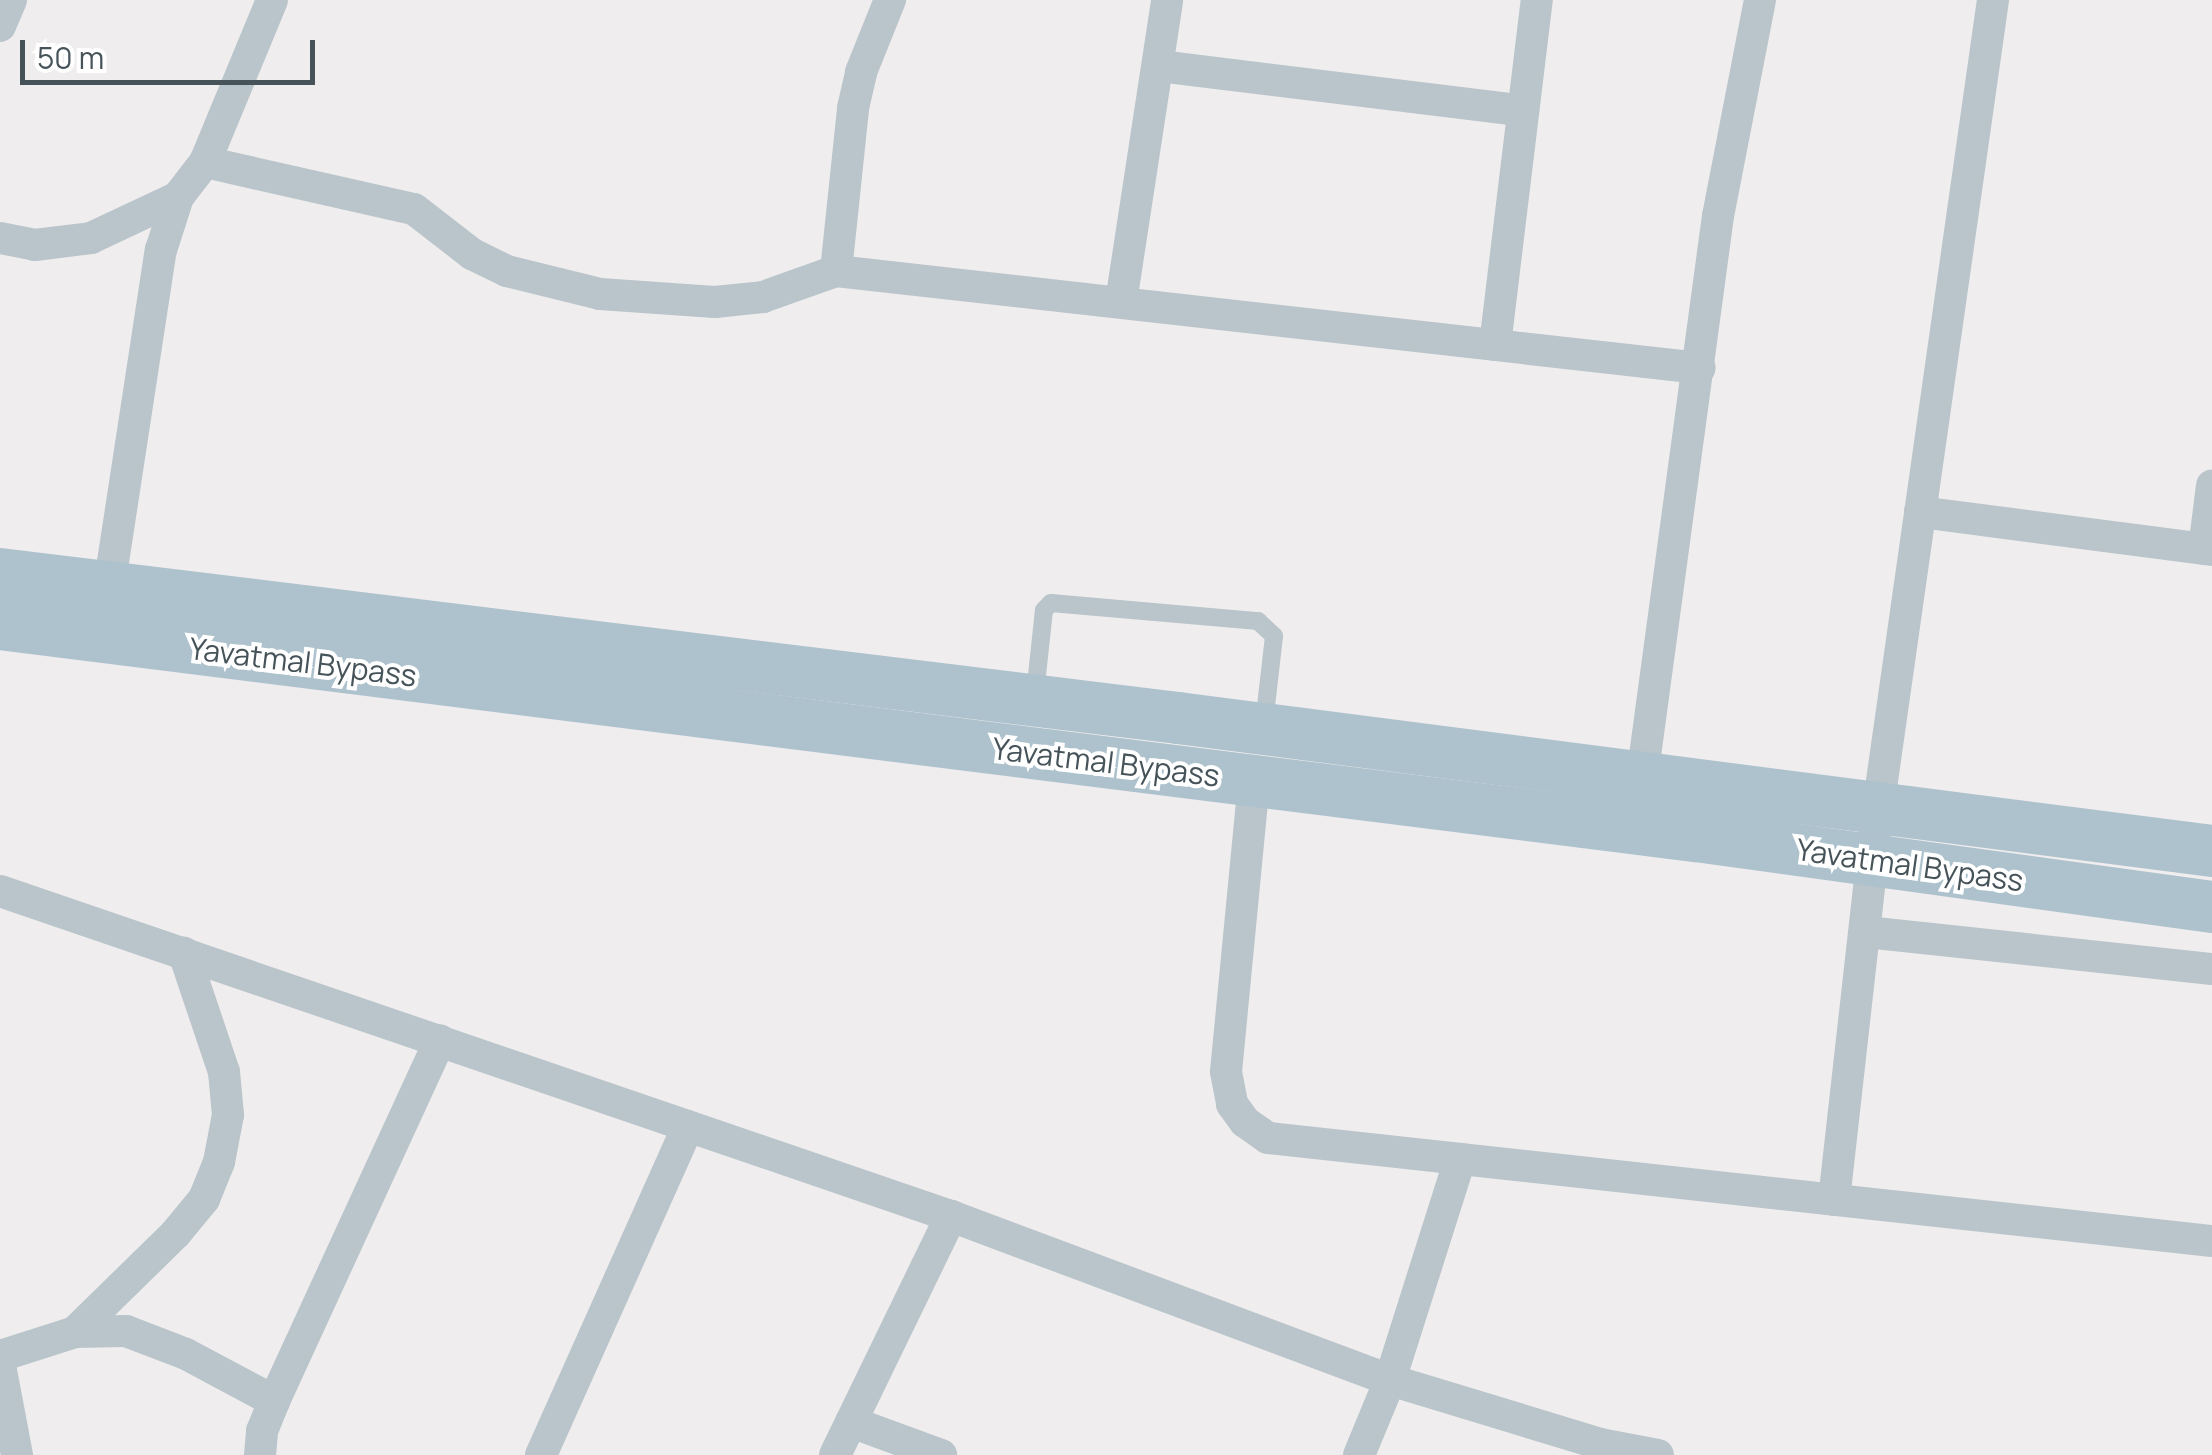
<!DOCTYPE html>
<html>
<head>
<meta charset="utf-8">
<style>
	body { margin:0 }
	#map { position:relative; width:2212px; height:1455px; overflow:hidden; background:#f0edee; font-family:Manrope,sans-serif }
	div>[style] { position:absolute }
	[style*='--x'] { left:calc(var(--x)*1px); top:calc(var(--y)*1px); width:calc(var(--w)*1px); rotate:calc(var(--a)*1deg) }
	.service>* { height:18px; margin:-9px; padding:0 9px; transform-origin:9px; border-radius:9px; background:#b9c5ca }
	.minor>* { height:32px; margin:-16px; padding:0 16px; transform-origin:16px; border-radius:16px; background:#b9c5ca }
	.primary>* { height:52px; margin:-26px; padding:0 26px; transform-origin:26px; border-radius:26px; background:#adc2cc }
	span { translate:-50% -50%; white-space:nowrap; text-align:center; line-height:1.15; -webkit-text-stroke:8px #fff; paint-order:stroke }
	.street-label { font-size:30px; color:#46545a }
	.scale { position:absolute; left:20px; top:40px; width:295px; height:45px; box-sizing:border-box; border:5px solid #46545a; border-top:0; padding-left:12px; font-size:30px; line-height:35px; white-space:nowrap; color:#46545a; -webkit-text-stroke:8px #fff; paint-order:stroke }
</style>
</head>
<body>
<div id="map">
	<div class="service">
		<div style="--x:1035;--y:694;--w:84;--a:-83.9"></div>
		<div style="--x:1044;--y:610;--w:10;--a:-45"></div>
		<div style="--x:1051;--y:603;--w:208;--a:5"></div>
		<div style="--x:1258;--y:621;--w:22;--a:43"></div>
		<div style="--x:1274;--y:636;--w:89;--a:96.5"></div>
	</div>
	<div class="minor">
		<div style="--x:0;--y:26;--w:28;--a:-67"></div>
		<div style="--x:1159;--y:66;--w:367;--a:7"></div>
		<div style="--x:205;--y:162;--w:214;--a:12.7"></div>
		<div style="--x:414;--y:209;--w:73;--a:37.8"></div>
		<div style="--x:472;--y:254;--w:39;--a:26"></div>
		<div style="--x:507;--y:271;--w:96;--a:13.9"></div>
		<div style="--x:600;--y:294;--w:115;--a:4"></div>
		<div style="--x:715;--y:302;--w:48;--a:-5.9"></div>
		<div style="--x:763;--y:297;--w:77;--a:-19.6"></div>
		<div style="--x:836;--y:271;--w:869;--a:6.41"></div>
		<div style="--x:0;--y:238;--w:36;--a:11"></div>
		<div style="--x:35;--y:245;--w:56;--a:-7.1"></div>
		<div style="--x:91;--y:238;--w:96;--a:-25.2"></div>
		<div style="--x:836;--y:271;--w:164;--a:-84"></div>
		<div style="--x:853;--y:108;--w:37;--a:-77"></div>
		<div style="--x:861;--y:72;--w:78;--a:-68.1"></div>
		<div style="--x:1121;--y:302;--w:305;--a:-81.3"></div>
		<div style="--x:1495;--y:345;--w:348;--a:-83.1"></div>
		<div style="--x:1920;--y:512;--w:294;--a:7.4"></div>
		<div style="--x:2204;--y:549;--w:64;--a:-82.8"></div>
		<div style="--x:109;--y:588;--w:342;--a:-81.3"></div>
		<div style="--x:161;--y:250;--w:56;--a:-72.2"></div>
		<div style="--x:178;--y:197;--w:44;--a:-52.4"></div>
		<div style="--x:205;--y:162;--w:175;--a:-67.5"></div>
		<div style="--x:1642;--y:778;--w:567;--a:-82.3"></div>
		<div style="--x:1718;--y:216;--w:220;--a:-79"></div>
		<div style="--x:1254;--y:781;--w:292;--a:95.5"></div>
		<div style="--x:1226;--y:1072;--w:33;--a:79"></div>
		<div style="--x:1232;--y:1104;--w:22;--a:54"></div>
		<div style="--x:1245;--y:1122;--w:28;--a:35"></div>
		<div style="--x:1268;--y:1138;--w:950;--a:6.23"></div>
		<div style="--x:0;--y:891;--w:1005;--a:18.87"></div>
		<div style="--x:951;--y:1216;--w:469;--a:20.5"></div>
		<div style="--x:1390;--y:1380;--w:220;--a:16.9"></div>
		<div style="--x:1600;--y:1444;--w:59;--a:10.7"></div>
		<div style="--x:1866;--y:932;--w:348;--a:6.1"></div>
		<div style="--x:1834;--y:1200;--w:393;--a:-83.6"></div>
		<div style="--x:1878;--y:809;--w:817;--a:-81.91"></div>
		<div style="--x:75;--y:1332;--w:141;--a:-44.4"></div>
		<div style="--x:176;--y:1233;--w:44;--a:-50.5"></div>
		<div style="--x:204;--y:1199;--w:40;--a:-68"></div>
		<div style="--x:219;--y:1162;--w:48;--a:-79.2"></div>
		<div style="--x:228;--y:1115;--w:43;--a:-95.3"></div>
		<div style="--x:224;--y:1072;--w:126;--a:-108.6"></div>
		<div style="--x:0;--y:1356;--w:79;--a:-17.7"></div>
		<div style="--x:75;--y:1332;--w:51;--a:-1.1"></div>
		<div style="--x:126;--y:1331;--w:64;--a:21"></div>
		<div style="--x:186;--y:1354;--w:100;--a:28.1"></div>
		<div style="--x:0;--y:1365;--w:92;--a:79.3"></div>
		<div style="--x:851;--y:1422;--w:96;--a:20.1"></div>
		<div style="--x:260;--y:1455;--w:24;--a:-85"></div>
		<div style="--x:262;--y:1431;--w:32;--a:-68"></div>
		<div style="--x:274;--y:1401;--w:397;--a:-65.3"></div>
		<div style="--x:541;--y:1455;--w:360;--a:-65.9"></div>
		<div style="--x:835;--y:1455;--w:266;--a:-64.1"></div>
		<div style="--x:1359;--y:1455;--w:81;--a:-67.5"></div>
		<div style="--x:1390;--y:1380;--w:232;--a:-72.4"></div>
	</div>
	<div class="primary">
		<div style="--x:0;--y:574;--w:1187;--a:6.97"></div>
		<div style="--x:1178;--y:718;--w:1043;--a:7.33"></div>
		<div style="--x:0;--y:624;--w:1709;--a:7.13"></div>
		<div style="--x:1696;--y:836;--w:521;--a:7.83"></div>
	</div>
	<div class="street-label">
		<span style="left:303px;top:662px;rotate:7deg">Yavatmal Bypass</span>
		<span style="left:1106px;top:762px;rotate:7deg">Yavatmal Bypass</span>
		<span style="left:1910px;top:865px;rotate:8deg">Yavatmal Bypass</span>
	</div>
	<div class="scale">50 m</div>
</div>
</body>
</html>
